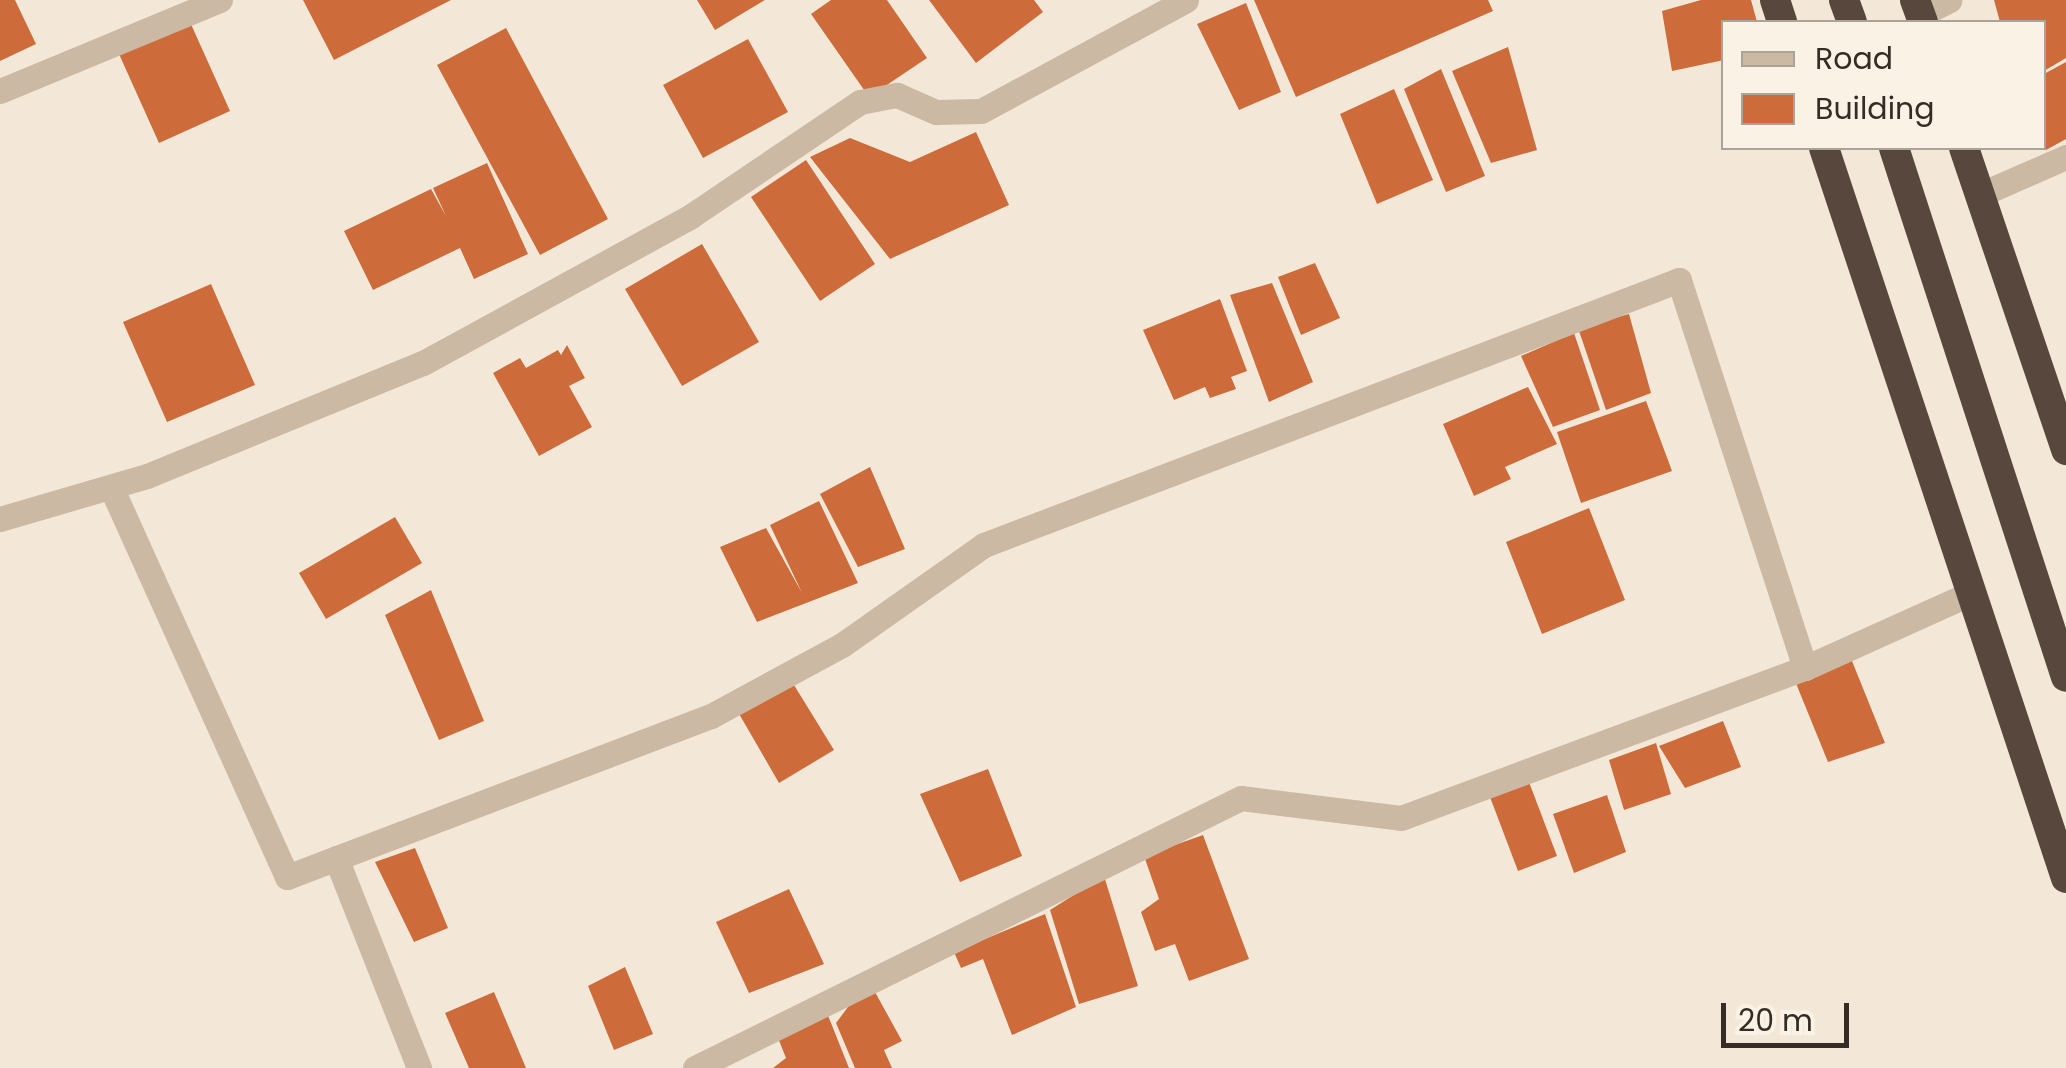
<!DOCTYPE html>
<html>
<head>
<meta charset="utf-8">
<style>
	body { margin:0 }
	#map { position:relative; width:2066px; height:1068px; overflow:hidden; background:#f3e8d8; font-family:Poppins,sans-serif }
	div>[style] { position:absolute }
	[style*='--x'] { left:calc(var(--x)*1px); top:calc(var(--y)*1px); width:calc(var(--w)*1px); rotate:calc(var(--a)*1deg) }
	.building>* { inset:0; background:#cd6b3b }
	.street>* { height:25px; margin:-12.5px; padding:0 12.5px; transform-origin:12.5px; border-radius:12.5px; background:#cbb9a3 }
	.highway>* { height:30px; margin:-15px; padding:0 15px; transform-origin:15px; border-radius:15px; background:#57473c }
	span { translate:-50% -50%; white-space:nowrap; text-align:center; line-height:1.15; -webkit-text-stroke:8px #faf2e4; paint-order:stroke }
	.legend { position:absolute; left:1721px; top:20px; width:325px; height:130px; box-sizing:border-box; background:#faf2e4; border:2px solid #aca398; margin:0; padding:12px 18px; list-style:none; font-size:30px; color:#362c26 }
	.legend li { display:flex; align-items:center; gap:20px; height:50px }
	.legend b { width:50px; border:2px solid #aca398 }
	.scale { position:absolute; left:1721px; top:1003px; width:128px; height:45px; box-sizing:border-box; border:5px solid #362c26; border-top:0; padding-left:12px; font-size:30px; line-height:35px; white-space:nowrap; color:#362c26; -webkit-text-stroke:8px #faf2e4; paint-order:stroke }
</style>
</head>
<body>
<div id="map">
	<div class="building">
		<div style="clip-path:polygon(0 0,15px 0,36px 44px,0 61px)"></div>
		<div style="clip-path:polygon(303px 0,451px 0,334px 60px)"></div>
		<div style="clip-path:polygon(697px 0,765px 0,715px 30px)"></div>
		<div style="clip-path:polygon(831px 0,887px 0,927px 58px,869px 97px,811px 14px)"></div>
		<div style="clip-path:polygon(929px 0,1034px 0,1043px 12px,976px 63px)"></div>
		<div style="clip-path:polygon(1254px 0,1488px 0,1493px 11px,1296px 97px)"></div>
		<div style="clip-path:polygon(1701px 0,1751px 0,1757px 22px,1724px 22px,1724px 60px,1672px 71px,1662px 11px)"></div>
		<div style="clip-path:polygon(1994px 0,2066px 0,2066px 58px,2044px 71px,2044px 22px,2000px 22px)"></div>
		<div style="clip-path:polygon(1246px 3px,1281px 92px,1239px 110px,1197px 24px)"></div>
		<div style="clip-path:polygon(190px 22px,230px 111px,159px 143px,119px 54px)"></div>
		<div style="clip-path:polygon(506px 28px,608px 219px,540px 255px,437px 65px)"></div>
		<div style="clip-path:polygon(748px 39px,788px 112px,703px 158px,663px 85px)"></div>
		<div style="clip-path:polygon(1508px 47px,1537px 150px,1491px 163px,1452px 71px)"></div>
		<div style="clip-path:polygon(2066px 62px,2066px 139px,2046px 150px,2044px 74px)"></div>
		<div style="clip-path:polygon(1441px 69px,1485px 176px,1446px 192px,1404px 89px)"></div>
		<div style="clip-path:polygon(1394px 89px,1433px 180px,1377px 204px,1340px 114px)"></div>
		<div style="clip-path:polygon(976px 132px,1009px 205px,890px 259px,810px 157px,850px 138px,910px 162px)"></div>
		<div style="clip-path:polygon(806px 160px,875px 264px,820px 301px,751px 197px)"></div>
		<div style="clip-path:polygon(487px 163px,528px 254px,474px 279px,460px 248px,373px 290px,344px 231px,431px 189px,446px 216px,433px 188px)"></div>
		<div style="clip-path:polygon(702px 244px,759px 342px,682px 386px,625px 289px)"></div>
		<div style="clip-path:polygon(1315px 263px,1340px 318px,1301px 335px,1278px 277px)"></div>
		<div style="clip-path:polygon(1272px 283px,1313px 382px,1269px 402px,1230px 295px)"></div>
		<div style="clip-path:polygon(211px 284px,255px 385px,167px 422px,123px 322px)"></div>
		<div style="clip-path:polygon(1220px 299px,1247px 371px,1231px 377px,1236px 389px,1210px 398px,1205px 387px,1174px 400px,1143px 330px)"></div>
		<div style="clip-path:polygon(1629px 314px,1651px 393px,1606px 410px,1578px 328px)"></div>
		<div style="clip-path:polygon(1574px 333px,1600px 410px,1553px 427px,1521px 356px)"></div>
		<div style="clip-path:polygon(567px 345px,585px 378px,569px 386px,592px 427px,539px 456px,493px 373px,520px 358px,526px 368px,558px 350px,561px 355px)"></div>
		<div style="clip-path:polygon(1528px 387px,1557px 444px,1505px 467px,1511px 479px,1474px 496px,1443px 424px)"></div>
		<div style="clip-path:polygon(1646px 401px,1672px 471px,1581px 503px,1557px 432px)"></div>
		<div style="clip-path:polygon(870px 467px,905px 549px,858px 567px,820px 494px)"></div>
		<div style="clip-path:polygon(819px 501px,858px 583px,757px 622px,720px 547px,766px 528px,802px 593px,770px 525px)"></div>
		<div style="clip-path:polygon(1589px 508px,1625px 600px,1542px 634px,1506px 542px)"></div>
		<div style="clip-path:polygon(395px 517px,422px 563px,326px 619px,299px 573px)"></div>
		<div style="clip-path:polygon(431px 590px,484px 721px,439px 740px,385px 615px)"></div>
		<div style="clip-path:polygon(1850px 656px,1885px 743px,1828px 762px,1795px 681px)"></div>
		<div style="clip-path:polygon(794px 685px,834px 750px,779px 783px,738px 712px)"></div>
		<div style="clip-path:polygon(1723px 721px,1741px 767px,1685px 788px,1659px 746px)"></div>
		<div style="clip-path:polygon(1656px 743px,1671px 794px,1624px 810px,1609px 760px)"></div>
		<div style="clip-path:polygon(988px 769px,1022px 856px,960px 882px,920px 794px)"></div>
		<div style="clip-path:polygon(1529px 782px,1557px 856px,1518px 871px,1490px 797px)"></div>
		<div style="clip-path:polygon(1607px 795px,1626px 852px,1574px 873px,1553px 814px)"></div>
		<div style="clip-path:polygon(1203px 835px,1249px 959px,1189px 981px,1175px 944px,1155px 951px,1141px 912px,1159px 899px,1144px 856px)"></div>
		<div style="clip-path:polygon(415px 848px,448px 928px,414px 942px,375px 862px)"></div>
		<div style="clip-path:polygon(1104px 876px,1138px 986px,1079px 1004px,1050px 910px)"></div>
		<div style="clip-path:polygon(789px 889px,824px 964px,749px 993px,716px 922px)"></div>
		<div style="clip-path:polygon(1045px 914px,1076px 1007px,1012px 1035px,983px 959px,961px 968px,954px 952px)"></div>
		<div style="clip-path:polygon(625px 967px,653px 1034px,614px 1050px,588px 986px)"></div>
		<div style="clip-path:polygon(494px 992px,526px 1068px,469px 1068px,445px 1013px)"></div>
		<div style="clip-path:polygon(875px 992px,902px 1041px,884px 1050px,892px 1068px,855px 1068px,836px 1023px,851px 1003px)"></div>
		<div style="clip-path:polygon(827px 1013px,849px 1068px,773px 1068px,786px 1058px,776px 1033px)"></div>
	</div>
	<div class="street">
		<div style="--x:1920;--y:15;--w:33;--a:-27"></div>
		<div style="--x:0;--y:91;--w:238;--a:-22.5"></div>
		<div style="--x:1979;--y:195;--w:95;--a:-23.6"></div>
		<div style="--x:111;--y:487;--w:428;--a:65.7"></div>
		<div style="--x:287;--y:877;--w:454;--a:-20.8"></div>
		<div style="--x:711;--y:716;--w:149;--a:-28.5"></div>
		<div style="--x:842;--y:645;--w:174;--a:-35.2"></div>
		<div style="--x:984;--y:545;--w:744;--a:-20.87"></div>
		<div style="--x:1679;--y:280;--w:408;--a:72"></div>
		<div style="--x:0;--y:519;--w:153;--a:-16.3"></div>
		<div style="--x:147;--y:476;--w:298;--a:-22.3"></div>
		<div style="--x:423;--y:363;--w:306;--a:-28.7"></div>
		<div style="--x:691;--y:216;--w:204;--a:-34"></div>
		<div style="--x:860;--y:102;--w:38;--a:-11"></div>
		<div style="--x:897;--y:95;--w:43;--a:23.6"></div>
		<div style="--x:936;--y:112;--w:45;--a:-1.3"></div>
		<div style="--x:981;--y:111;--w:233;--a:-28.4"></div>
		<div style="--x:336;--y:858;--w:226;--a:68.4"></div>
		<div style="--x:695;--y:1068;--w:609;--a:-26.31"></div>
		<div style="--x:1241;--y:798;--w:161;--a:7.1"></div>
		<div style="--x:1401;--y:818;--w:431;--a:-20.4"></div>
		<div style="--x:1805;--y:668;--w:182;--a:-24.3"></div>
	</div>
	<div class="highway">
		<div style="--x:1775;--y:0;--w:23;--a:72"></div>
		<div style="--x:1844;--y:0;--w:23;--a:70"></div>
		<div style="--x:1915;--y:0;--w:23;--a:70"></div>
		<div style="--x:1824;--y:148;--w:769;--a:71.66"></div>
		<div style="--x:1894;--y:148;--w:556;--a:71.99"></div>
		<div style="--x:1964;--y:148;--w:319;--a:71.3"></div>
	</div>
	<ul class="legend">
	<li><b style="height:12px;background:#cbb9a3"></b>Road</li>
	<li><b style="height:28px;background:#cd6b3b"></b>Building</li>
	</ul>
	<div class="scale">20 m</div>
</div>
</body>
</html>
